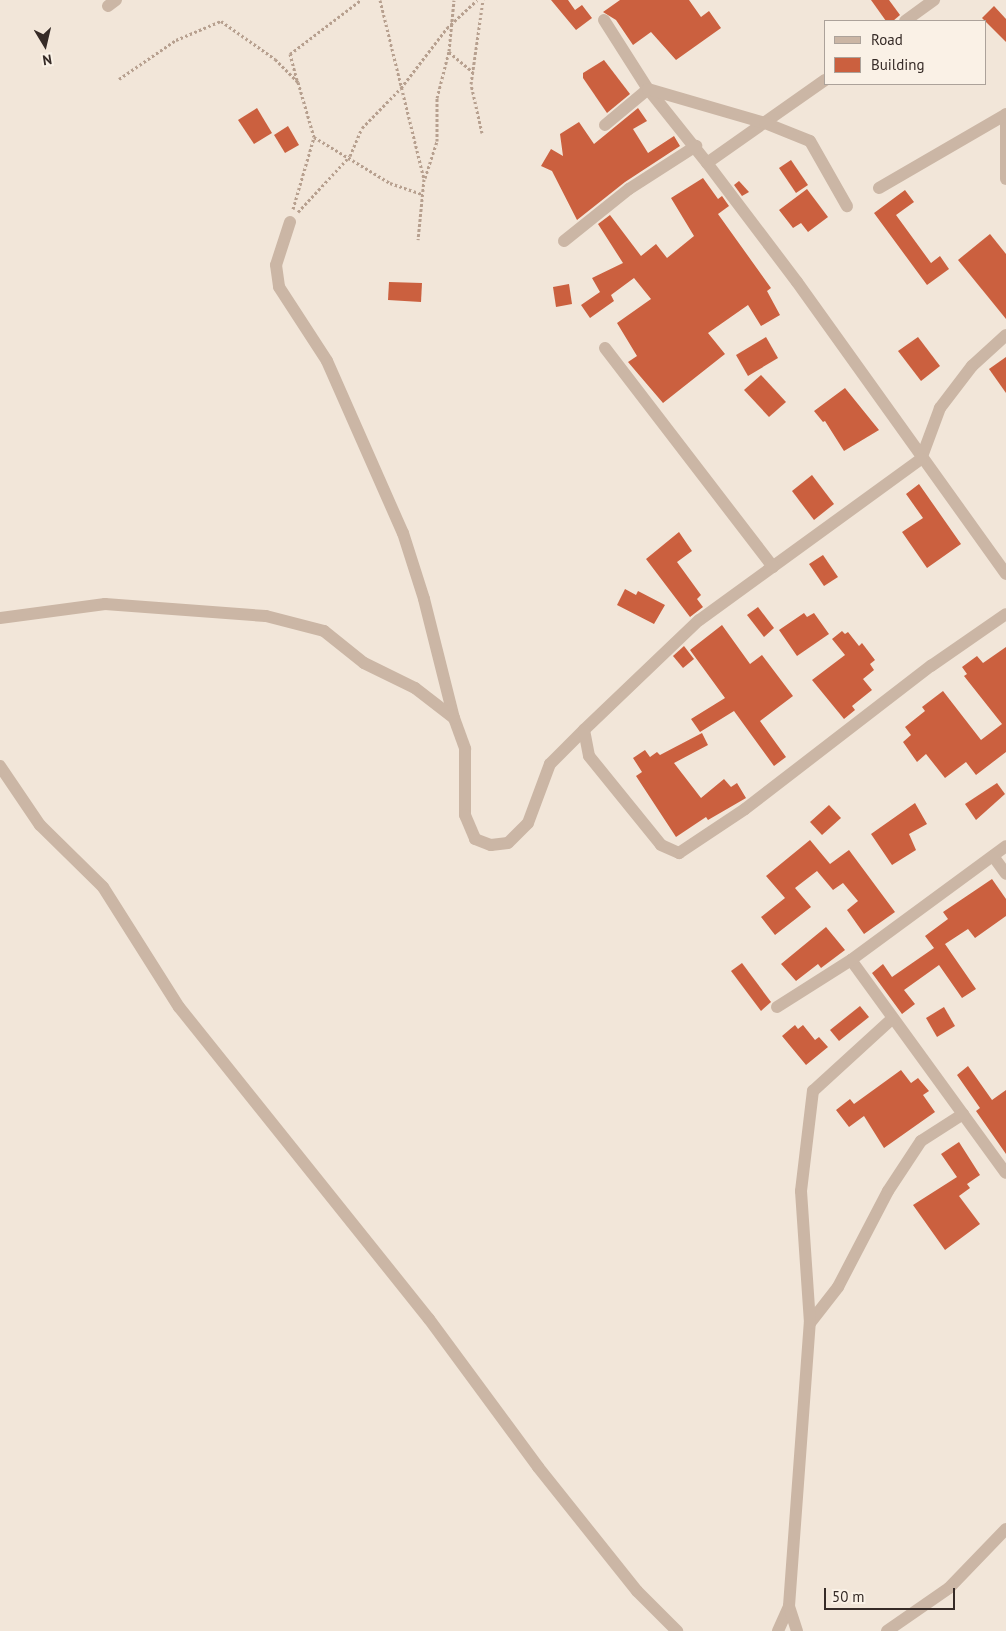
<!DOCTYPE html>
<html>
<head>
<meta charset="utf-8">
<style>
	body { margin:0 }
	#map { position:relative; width:1006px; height:1631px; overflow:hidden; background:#f2e6d9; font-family:"PT Sans",sans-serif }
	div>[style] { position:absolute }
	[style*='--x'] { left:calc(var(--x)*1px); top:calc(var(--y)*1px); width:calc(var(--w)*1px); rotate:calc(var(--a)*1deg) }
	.building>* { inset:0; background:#cb603f }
	.path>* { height:3px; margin-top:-1.5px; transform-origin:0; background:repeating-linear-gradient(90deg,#b7a08f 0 2.5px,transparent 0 5px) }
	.minor>* { height:12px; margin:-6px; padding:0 6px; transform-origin:6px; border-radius:6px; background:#cbb6a5 }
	span { translate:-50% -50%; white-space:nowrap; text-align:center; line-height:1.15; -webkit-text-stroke:4px #faf1e6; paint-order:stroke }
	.legend { position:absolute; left:824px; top:20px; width:162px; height:65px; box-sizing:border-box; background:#faf1e6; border:1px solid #aca29a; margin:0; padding:6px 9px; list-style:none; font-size:15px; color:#362b27 }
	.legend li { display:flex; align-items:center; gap:10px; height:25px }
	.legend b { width:25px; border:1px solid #aca29a }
	.north { position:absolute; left:20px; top:20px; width:50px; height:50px; -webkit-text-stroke:4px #faf1e6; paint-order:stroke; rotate:171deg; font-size:14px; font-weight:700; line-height:20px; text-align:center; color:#362b27 }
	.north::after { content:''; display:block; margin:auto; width:18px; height:22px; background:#362b27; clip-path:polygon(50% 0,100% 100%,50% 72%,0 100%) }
	.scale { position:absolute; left:824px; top:1588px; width:131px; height:22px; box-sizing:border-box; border:2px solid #362b27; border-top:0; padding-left:6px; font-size:15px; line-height:18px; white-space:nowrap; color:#362b27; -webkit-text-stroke:4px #faf1e6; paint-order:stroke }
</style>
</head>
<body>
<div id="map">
	<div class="building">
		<div style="clip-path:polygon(551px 0,568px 0,575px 10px,582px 5px,592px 18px,576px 30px)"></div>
		<div style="clip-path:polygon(620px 0,689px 0,701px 17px,709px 11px,721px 28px,676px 60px,651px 32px,633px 45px,616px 20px,603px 12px)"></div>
		<div style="clip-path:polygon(871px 0,889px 0,900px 15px,893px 21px,886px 21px)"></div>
		<div style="clip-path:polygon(994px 6px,1006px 19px,1006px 42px,982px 18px)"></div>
		<div style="clip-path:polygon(604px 60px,630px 94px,607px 113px,583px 78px,583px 73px)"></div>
		<div style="clip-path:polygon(257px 108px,272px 133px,254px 144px,238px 120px)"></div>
		<div style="clip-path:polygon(638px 108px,647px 121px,633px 129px,648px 153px,674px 136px,680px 146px,625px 182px,577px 220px,552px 171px,541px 166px,551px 149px,563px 156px,560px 134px,579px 122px,594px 144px)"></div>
		<div style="clip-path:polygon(288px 126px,299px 145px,285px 153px,274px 135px)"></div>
		<div style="clip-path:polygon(791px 160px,808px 185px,796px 193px,779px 168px)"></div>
		<div style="clip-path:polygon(703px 178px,718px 199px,722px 196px,729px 206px,718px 214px,771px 288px,767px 291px,780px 315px,761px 326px,748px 305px,708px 333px,725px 354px,663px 403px,628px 362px,637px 356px,617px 323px,651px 299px,634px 278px,611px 295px,614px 301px,590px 318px,581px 305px,600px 292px,592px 278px,623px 263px,598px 224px,610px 215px,641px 256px,656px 244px,667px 258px,694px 236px,671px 198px)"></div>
		<div style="clip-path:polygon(739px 181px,749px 192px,742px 196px,734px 185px)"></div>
		<div style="clip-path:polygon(807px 189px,828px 217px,808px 232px,801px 223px,793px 228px,779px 210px)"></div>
		<div style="clip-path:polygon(905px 190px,914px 202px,896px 215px,931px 263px,940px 256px,949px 269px,927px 285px,874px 213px)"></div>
		<div style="clip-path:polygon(990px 234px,1006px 254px,1006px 319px,958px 260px)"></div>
		<div style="clip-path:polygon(389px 282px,422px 283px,421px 302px,388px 300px)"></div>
		<div style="clip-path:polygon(569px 284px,572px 304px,556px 307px,553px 287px)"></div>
		<div style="clip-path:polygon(766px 337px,778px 358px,748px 376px,736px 355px)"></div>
		<div style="clip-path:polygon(918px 337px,940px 366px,921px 381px,898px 351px)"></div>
		<div style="clip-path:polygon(1006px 357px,1006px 393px,989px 369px)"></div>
		<div style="clip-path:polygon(761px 375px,786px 402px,769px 417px,744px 390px)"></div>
		<div style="clip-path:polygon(845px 388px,879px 430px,844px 451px,825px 421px,823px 422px,814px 411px)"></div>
		<div style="clip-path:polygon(812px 475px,834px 504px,814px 520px,792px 491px)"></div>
		<div style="clip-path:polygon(919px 484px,961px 544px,927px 568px,902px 532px,923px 518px,906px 494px)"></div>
		<div style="clip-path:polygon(679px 532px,692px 551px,677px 562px,701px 595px,697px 599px,703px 607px,690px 617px,646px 559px)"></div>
		<div style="clip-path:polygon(823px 555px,838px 577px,824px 586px,809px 564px)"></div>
		<div style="clip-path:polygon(625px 589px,636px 595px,638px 591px,665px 605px,654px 624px,617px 605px)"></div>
		<div style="clip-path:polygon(758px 607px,774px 628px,764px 637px,747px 615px)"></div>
		<div style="clip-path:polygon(804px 613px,807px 617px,814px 613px,829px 634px,797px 656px,779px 630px)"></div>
		<div style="clip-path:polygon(722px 625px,750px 664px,762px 655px,793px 696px,760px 721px,786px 757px,774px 766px,734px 711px,700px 732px,691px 719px,725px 698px,690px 650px)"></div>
		<div style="clip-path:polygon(842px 631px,845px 634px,848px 632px,859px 646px,862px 643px,875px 660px,870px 664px,874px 670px,863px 679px,872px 690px,852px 706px,855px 710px,844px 719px,812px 680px,845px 655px,832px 639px)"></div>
		<div style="clip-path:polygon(684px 646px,694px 659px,683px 668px,673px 656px)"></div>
		<div style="clip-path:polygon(1006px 647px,1006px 752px,976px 775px,966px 762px,945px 778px,926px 754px,917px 762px,903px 742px,911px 735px,905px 727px,925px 711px,922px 707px,943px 691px,981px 740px,1002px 724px,964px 676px,967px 674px,962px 667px,977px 656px,983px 663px)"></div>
		<div style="clip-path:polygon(702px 733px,708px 745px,674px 763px,701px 798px,724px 779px,731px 787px,737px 783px,746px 798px,708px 820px,706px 817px,676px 837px,636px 776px,642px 772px,633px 758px,645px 750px,650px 757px,657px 752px,660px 755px)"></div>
		<div style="clip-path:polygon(997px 783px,1005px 794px,976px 820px,965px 804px)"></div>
		<div style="clip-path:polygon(915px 803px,927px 824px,909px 834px,916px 850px,892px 865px,871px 834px)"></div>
		<div style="clip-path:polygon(829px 805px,841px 818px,822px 835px,810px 822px)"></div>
		<div style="clip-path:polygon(810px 840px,830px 864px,849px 850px,895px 912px,864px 934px,847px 910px,858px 901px,843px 883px,833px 890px,817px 871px,795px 888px,811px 907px,775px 935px,761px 917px,785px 898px,766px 876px)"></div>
		<div style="clip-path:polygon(992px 879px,1006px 899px,1006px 916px,975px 938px,968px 929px,945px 944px,976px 989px,962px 998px,939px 965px,904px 990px,915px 1004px,902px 1014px,872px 973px,883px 964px,892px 977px,934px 948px,925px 936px,948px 919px,943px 912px)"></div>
		<div style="clip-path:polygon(826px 927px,845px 950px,821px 968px,818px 964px,796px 981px,781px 964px)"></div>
		<div style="clip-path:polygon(742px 963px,771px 1002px,761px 1011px,731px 971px)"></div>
		<div style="clip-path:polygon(860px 1006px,869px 1017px,839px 1041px,830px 1030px)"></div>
		<div style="clip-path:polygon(944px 1007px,955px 1026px,937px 1037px,926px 1018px)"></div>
		<div style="clip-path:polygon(795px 1025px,798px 1029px,803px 1025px,815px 1040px,819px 1037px,828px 1047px,806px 1065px,782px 1036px)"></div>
		<div style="clip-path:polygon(968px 1066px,992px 1100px,1006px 1090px,1006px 1154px,976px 1111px,980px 1108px,957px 1075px)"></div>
		<div style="clip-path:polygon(901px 1070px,911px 1083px,918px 1078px,929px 1091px,923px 1095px,935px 1112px,884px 1148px,864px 1116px,849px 1127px,836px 1110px,850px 1099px,854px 1104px)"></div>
		<div style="clip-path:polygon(959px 1142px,980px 1175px,967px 1184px,970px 1188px,959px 1196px,980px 1224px,945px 1250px,913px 1205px,957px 1177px,941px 1154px)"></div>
	</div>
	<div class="path">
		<div style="--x:380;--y:0;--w:184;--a:76.2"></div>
		<div style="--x:424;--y:179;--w:61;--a:95.6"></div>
		<div style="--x:449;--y:52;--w:31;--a:40"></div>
		<div style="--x:119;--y:79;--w:69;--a:-34.4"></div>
		<div style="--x:176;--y:40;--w:49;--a:-22.9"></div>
		<div style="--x:221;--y:21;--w:66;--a:35.1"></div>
		<div style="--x:275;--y:59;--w:33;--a:45"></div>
		<div style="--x:298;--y:82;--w:57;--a:73.8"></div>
		<div style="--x:314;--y:137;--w:89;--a:31.2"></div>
		<div style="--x:390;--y:183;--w:34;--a:19"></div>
		<div style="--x:297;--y:80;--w:27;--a:-105"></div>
		<div style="--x:290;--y:54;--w:89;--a:-37.3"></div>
		<div style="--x:482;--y:133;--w:50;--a:-102.7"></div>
		<div style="--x:471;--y:84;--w:85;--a:-81.9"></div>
		<div style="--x:425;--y:178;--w:39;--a:-72"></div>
		<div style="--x:437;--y:141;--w:43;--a:-90"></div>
		<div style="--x:437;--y:98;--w:49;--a:-75.7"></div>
		<div style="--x:449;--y:51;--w:51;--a:-84.4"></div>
		<div style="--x:293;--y:209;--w:75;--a:-73.7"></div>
		<div style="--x:298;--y:212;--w:76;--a:-47.1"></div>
		<div style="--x:350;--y:156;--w:30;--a:-67"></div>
		<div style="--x:362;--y:128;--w:56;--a:-45.7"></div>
		<div style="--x:401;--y:88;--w:76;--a:-52.5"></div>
		<div style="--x:447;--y:28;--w:41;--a:-43"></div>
	</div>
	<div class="minor">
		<div style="--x:108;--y:6;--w:10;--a:-37"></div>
		<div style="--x:604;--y:20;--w:82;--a:57.5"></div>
		<div style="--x:648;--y:89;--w:95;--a:51.4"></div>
		<div style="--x:905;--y:21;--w:36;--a:-36"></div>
		<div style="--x:825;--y:80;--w:144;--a:144.9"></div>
		<div style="--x:707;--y:163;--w:149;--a:52.9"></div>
		<div style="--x:797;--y:282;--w:359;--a:54.4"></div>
		<div style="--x:1006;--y:114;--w:65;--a:90"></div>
		<div style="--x:605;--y:125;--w:56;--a:-39.9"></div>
		<div style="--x:648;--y:89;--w:122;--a:16.2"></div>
		<div style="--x:765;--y:123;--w:48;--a:21.8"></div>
		<div style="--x:810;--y:141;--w:75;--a:60.4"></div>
		<div style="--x:879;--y:188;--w:146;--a:-30.1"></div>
		<div style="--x:290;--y:222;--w:45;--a:108"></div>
		<div style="--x:276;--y:265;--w:22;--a:82"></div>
		<div style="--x:279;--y:287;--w:88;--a:57"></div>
		<div style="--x:327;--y:361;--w:188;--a:66.2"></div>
		<div style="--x:403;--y:533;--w:69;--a:72.3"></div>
		<div style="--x:424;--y:599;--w:123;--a:75.9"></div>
		<div style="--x:454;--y:718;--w:33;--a:70"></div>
		<div style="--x:465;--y:749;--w:66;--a:90"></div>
		<div style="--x:465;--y:815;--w:26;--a:67"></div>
		<div style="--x:475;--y:839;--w:17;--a:21"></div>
		<div style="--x:491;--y:845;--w:17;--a:-7"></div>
		<div style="--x:508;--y:843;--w:28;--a:-45"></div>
		<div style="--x:528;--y:823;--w:63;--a:-69.6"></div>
		<div style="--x:550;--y:764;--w:48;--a:-45"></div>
		<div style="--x:564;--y:241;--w:83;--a:-38.7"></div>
		<div style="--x:629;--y:189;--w:80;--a:-32.7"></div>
		<div style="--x:1006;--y:335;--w:46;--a:137.6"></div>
		<div style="--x:972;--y:366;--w:53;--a:127.3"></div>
		<div style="--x:940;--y:408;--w:54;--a:110.4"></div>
		<div style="--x:921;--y:459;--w:274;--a:144"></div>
		<div style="--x:699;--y:620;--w:159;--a:136.3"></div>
		<div style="--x:584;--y:730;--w:26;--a:79"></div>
		<div style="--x:589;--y:756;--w:114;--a:51"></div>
		<div style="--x:661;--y:845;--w:20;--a:24"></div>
		<div style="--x:679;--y:853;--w:79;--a:-33.7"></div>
		<div style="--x:745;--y:809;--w:235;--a:-37.6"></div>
		<div style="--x:931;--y:666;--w:91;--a:-34.7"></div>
		<div style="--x:605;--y:348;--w:276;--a:52.5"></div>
		<div style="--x:0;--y:618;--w:106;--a:-7.6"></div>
		<div style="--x:105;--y:604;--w:161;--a:4.3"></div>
		<div style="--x:266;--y:616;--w:60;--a:14.5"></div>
		<div style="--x:324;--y:631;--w:51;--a:38.7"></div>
		<div style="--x:364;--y:663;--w:57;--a:26.1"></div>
		<div style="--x:415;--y:688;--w:49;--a:37.6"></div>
		<div style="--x:0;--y:766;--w:71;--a:55.9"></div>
		<div style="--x:40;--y:825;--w:88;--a:44.5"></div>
		<div style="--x:103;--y:887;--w:142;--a:57.7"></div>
		<div style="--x:179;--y:1007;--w:400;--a:51.3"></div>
		<div style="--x:429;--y:1319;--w:184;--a:53.6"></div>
		<div style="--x:538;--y:1467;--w:159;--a:51.4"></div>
		<div style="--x:637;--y:1591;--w:57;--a:45"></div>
		<div style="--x:993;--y:856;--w:22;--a:54"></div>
		<div style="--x:851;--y:960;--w:263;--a:54"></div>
		<div style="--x:777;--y:1007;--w:88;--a:-32.4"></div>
		<div style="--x:851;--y:960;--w:192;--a:-36.3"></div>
		<div style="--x:810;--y:1323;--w:46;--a:-52.1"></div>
		<div style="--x:838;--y:1287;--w:108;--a:-62.5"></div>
		<div style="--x:888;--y:1191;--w:60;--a:-56.6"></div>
		<div style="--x:921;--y:1141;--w:50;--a:-32.7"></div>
		<div style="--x:778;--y:1631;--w:27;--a:-66"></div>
		<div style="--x:797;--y:1631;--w:26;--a:-108"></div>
		<div style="--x:789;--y:1606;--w:284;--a:-85.8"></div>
		<div style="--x:810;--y:1323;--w:132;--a:-93.9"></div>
		<div style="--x:801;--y:1191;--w:101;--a:-83.2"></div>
		<div style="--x:813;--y:1091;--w:108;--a:-42.4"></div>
		<div style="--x:887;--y:1631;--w:75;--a:-34.7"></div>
		<div style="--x:949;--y:1588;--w:82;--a:-46"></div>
	</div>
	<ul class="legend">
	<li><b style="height:6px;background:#cbb6a5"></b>Road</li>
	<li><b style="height:14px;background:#cb603f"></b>Building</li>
	</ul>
	<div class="north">N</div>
	<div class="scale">50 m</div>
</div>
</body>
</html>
